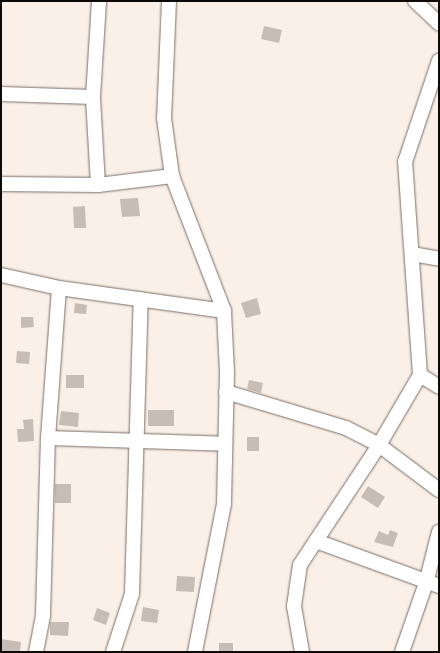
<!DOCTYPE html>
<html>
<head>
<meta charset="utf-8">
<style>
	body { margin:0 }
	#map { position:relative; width:440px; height:653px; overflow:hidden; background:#fbf0e7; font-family:Poppins,sans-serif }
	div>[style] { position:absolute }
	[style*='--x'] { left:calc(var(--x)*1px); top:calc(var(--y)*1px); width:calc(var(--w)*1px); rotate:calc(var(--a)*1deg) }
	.building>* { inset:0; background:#c8bdb5 }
	.roads { filter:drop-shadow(0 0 1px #796f68) drop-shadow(0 0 1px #796f68) }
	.minor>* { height:14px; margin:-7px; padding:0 7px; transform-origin:7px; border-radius:7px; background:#fff }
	span { translate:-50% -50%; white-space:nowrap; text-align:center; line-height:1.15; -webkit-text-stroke:3px #fbf0e7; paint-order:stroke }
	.frame { position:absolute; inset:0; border:2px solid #0e0a08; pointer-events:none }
</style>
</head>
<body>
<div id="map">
	<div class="building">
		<div style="clip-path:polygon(264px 26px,282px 30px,279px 43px,261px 39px)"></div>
		<div style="clip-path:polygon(138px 198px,140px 216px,122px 217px,120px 199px)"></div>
		<div style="clip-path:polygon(85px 206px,86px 228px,74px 228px,73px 207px)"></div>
		<div style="clip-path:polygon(257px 298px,261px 314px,246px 318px,241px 303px)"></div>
		<div style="clip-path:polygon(75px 303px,87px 305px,86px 314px,74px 313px)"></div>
		<div style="clip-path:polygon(21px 317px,33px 317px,34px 327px,21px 328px)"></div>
		<div style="clip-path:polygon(17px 351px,30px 352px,29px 364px,16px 363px)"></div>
		<div style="clip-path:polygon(66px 375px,84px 375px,84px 388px,66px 388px)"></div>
		<div style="clip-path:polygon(249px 380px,263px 383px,261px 393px,247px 389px)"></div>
		<div style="clip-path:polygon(148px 410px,174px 410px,174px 426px,148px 426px)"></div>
		<div style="clip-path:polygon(61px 411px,79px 413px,78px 427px,59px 425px)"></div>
		<div style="clip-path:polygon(33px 419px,34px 441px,18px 442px,17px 429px,24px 429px,23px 420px)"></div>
		<div style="clip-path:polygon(247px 437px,259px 437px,259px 451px,247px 451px)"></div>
		<div style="clip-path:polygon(55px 484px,71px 484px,71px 503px,55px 503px)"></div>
		<div style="clip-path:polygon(368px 486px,385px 497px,378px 508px,361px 497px)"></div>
		<div style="clip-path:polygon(390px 530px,398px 533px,393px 547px,374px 542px,379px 531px,388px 535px)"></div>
		<div style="clip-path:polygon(177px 576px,195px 577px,194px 592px,176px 591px)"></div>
		<div style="clip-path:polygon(143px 607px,159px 610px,157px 623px,141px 621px)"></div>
		<div style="clip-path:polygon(97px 608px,110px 613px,106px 625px,93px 620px)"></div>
		<div style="clip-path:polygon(50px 622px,69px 622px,68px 636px,50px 635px)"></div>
		<div style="clip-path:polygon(1px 639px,21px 642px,20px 652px,1px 652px)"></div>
		<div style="clip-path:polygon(219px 643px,233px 643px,233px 652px,219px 652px)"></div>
	</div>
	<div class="roads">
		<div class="minor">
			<div style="--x:169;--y:1;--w:117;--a:92.4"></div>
			<div style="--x:164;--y:118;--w:59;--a:82.1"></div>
			<div style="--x:172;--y:176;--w:145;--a:68.9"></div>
			<div style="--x:224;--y:311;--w:61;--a:87.2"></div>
			<div style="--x:227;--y:372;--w:132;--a:91.3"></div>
			<div style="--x:224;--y:504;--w:151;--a:101.1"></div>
			<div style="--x:415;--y:1;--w:33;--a:43"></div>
			<div style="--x:1;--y:94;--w:92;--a:1.9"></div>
			<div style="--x:1;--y:184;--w:97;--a:0.6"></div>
			<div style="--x:98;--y:185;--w:75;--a:-6.9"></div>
			<div style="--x:98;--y:185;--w:88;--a:-93.3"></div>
			<div style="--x:93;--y:97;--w:96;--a:-86.4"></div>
			<div style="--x:412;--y:254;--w:27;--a:10"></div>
			<div style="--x:1;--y:275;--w:59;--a:12.6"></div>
			<div style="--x:59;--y:288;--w:167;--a:7.9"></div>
			<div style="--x:420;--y:375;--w:22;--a:32"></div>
			<div style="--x:226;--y:392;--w:125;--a:16.7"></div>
			<div style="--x:346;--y:428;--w:37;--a:27"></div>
			<div style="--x:379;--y:445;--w:75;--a:36.9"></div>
			<div style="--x:48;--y:438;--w:177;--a:1.9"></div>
			<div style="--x:316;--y:541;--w:131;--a:20.1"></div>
			<div style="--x:36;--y:652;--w:38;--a:-79"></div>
			<div style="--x:43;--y:615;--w:177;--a:-88.4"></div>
			<div style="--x:48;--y:438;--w:150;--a:-85.8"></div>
			<div style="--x:113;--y:652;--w:61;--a:-71.9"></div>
			<div style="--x:132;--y:594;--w:295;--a:-88.3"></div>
			<div style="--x:302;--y:652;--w:47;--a:-99.9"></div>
			<div style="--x:294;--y:606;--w:41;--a:-81.7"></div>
			<div style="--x:300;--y:565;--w:144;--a:-56.6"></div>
			<div style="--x:379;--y:445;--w:81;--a:-59.6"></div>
			<div style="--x:420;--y:375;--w:214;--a:-94"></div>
			<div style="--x:405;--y:162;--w:107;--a:-71.4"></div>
			<div style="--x:402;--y:652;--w:73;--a:-70.8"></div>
			<div style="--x:426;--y:583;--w:53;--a:-75.7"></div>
		</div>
	</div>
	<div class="frame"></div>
</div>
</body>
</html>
